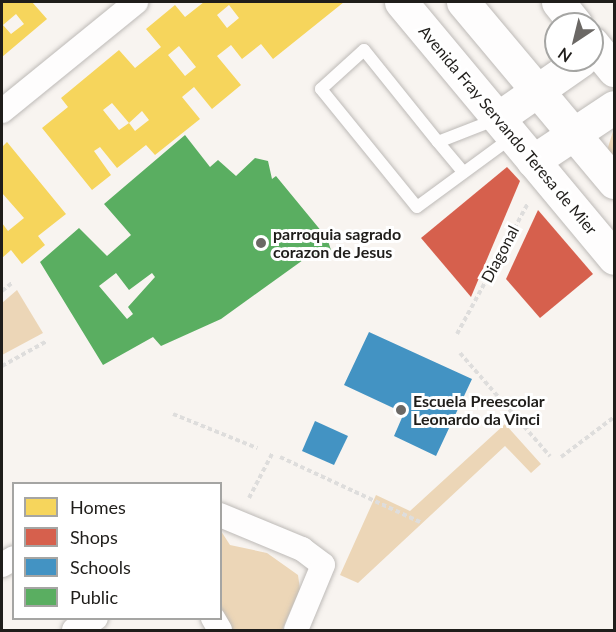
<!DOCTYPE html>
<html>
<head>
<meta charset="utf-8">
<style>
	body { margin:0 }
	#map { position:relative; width:616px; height:632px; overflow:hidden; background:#f8f4f0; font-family:Lato,sans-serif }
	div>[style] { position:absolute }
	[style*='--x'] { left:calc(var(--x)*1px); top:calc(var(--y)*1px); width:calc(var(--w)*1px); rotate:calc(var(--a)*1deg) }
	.green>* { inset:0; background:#ecd6b7 }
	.homes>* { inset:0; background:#f6d55c }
	.shops>* { inset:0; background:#d6604d }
	.schools>* { inset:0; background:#4393c3 }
	.public>* { inset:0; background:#5aae61 }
	.path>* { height:4px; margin-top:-2px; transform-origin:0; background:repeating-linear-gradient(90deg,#dedddc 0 4.5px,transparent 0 7.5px) }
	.roads { filter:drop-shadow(0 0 2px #bdbab7) drop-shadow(0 0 2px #bdbab7) }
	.lane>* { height:12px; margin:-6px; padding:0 6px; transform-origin:6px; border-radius:6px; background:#fefdfd }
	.street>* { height:24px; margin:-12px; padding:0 12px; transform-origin:12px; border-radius:12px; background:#fefdfd }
	.secondary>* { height:33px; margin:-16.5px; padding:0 16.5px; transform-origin:16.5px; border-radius:16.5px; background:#fefdfd }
	.primary>* { height:33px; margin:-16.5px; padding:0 16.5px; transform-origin:16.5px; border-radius:16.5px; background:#fefdfd }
	.dots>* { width:16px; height:16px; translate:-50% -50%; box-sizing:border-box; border:3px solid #fff; border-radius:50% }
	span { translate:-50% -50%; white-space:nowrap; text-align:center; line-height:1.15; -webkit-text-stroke:6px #fff; paint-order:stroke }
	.street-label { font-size:16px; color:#1f1d1a }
	.poi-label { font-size:16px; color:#1f1d1a; font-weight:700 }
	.left { translate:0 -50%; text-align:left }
	.frame { position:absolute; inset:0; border:3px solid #1f1d1a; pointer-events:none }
	.legend { position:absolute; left:12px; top:482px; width:210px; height:138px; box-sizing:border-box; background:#fff; border:2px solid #a5a5a3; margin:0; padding:8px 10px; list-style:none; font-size:18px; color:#1f1d1a }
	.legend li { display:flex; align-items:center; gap:12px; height:30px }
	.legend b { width:30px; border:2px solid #a5a5a3 }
	.north { position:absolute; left:544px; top:12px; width:60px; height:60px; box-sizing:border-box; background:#fff; border:2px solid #a5a5a3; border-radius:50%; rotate:215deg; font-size:16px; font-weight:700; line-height:24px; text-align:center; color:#1f1d1a }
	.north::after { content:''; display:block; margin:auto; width:21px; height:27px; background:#6b6865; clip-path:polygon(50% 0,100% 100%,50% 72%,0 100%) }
</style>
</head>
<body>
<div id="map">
	<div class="green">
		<div style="clip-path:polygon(614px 128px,614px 163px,606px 154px)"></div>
		<div style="clip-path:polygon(17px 290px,43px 333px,2px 355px,2px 303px)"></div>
		<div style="clip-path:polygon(505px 424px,541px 464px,531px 473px,505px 446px,358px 583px,340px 575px,376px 495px,410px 511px)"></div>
		<div style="clip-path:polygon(221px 531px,230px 545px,267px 553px,298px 575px,300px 589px,282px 630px,227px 630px,220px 618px)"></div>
	</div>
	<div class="homes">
		<div style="clip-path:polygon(evenodd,2px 2px,32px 2px,47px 19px,2px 57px,2px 2px,16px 14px,24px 24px,11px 34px,3px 25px,16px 14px)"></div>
		<div style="clip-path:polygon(evenodd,204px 2px,344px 2px,273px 59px,261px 44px,242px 59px,231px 45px,217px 56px,241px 85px,212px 109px,194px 87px,182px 97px,200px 119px,155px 155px,146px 145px,117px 168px,100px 147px,94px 151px,111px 175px,92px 190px,42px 128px,68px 107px,61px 98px,119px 50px,135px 68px,161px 47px,146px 29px,175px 5px,185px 17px,204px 2px,229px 5px,239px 18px,227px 28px,217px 15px,229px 5px,204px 2px,179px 46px,196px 67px,185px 76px,168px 55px,179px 46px,204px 2px,112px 103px,129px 123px,119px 130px,103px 110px,112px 103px,204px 2px,142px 111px,149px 120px,135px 131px,129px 123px,142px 111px)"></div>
		<div style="clip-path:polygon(7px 142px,66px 214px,38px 236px,45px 245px,22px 264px,11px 250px,2px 258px,2px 223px,8px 231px,24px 218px,2px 193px,2px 147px)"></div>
	</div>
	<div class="shops">
		<div style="clip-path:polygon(507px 167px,520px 181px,471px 297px,421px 238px)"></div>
		<div style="clip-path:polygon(538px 210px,593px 274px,540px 318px,506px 279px)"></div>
	</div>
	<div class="schools">
		<div style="clip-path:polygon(369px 332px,472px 379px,436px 456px,394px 436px,404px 413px,344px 385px)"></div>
		<div style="clip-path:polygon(315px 421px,348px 436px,334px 465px,302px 451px)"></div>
	</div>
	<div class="public">
		<div style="clip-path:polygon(evenodd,185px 135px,210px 167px,218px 160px,236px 176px,255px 158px,268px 161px,272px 179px,276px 176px,327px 238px,332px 253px,323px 260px,310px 255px,221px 319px,161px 346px,153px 337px,103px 365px,40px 262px,79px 228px,107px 256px,131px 235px,104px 204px,185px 135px,116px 273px,129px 290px,152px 273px,155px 277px,128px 307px,133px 314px,127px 319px,99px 286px,116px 273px)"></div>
	</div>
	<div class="path">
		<div style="--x:2;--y:291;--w:14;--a:-39"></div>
		<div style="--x:457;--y:334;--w:149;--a:-61.5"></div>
		<div style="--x:460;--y:353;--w:137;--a:48.9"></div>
		<div style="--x:2;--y:366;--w:51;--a:-29.1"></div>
		<div style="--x:173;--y:414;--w:91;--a:22"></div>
		<div style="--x:280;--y:457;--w:157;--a:24.9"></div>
		<div style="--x:561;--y:457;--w:66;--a:-37"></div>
		<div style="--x:249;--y:498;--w:50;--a:-62.4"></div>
	</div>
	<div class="roads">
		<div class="lane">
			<div style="--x:497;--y:119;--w:63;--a:158.7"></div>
			<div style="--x:438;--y:142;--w:118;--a:-128.8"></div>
			<div style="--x:364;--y:50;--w:58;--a:137.8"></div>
			<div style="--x:321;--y:89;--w:152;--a:50.9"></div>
			<div style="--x:417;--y:207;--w:117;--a:-36.3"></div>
			<div style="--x:438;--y:142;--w:39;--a:50"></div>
		</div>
		<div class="street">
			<div style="--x:2;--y:111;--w:173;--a:-39.1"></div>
			<div style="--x:220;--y:515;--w:89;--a:22.5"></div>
			<div style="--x:302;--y:549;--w:26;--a:37"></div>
			<div style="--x:323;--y:565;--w:70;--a:112.6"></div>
			<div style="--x:2;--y:565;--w:14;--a:-30"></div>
			<div style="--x:213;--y:618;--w:14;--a:60"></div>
			<div style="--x:74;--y:630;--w:25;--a:-29"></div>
		</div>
		<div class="secondary">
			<div style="--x:401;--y:2;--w:333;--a:50.2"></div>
			<div style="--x:498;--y:118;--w:101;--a:-34.9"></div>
			<div style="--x:533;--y:161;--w:97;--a:-33.7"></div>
		</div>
		<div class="primary">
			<div style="--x:463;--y:2;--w:235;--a:50"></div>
			<div style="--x:558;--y:2;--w:28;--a:51"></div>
			<div style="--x:592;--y:43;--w:35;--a:51"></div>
		</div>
	</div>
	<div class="dots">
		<div style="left:261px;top:243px;background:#6b6865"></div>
		<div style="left:401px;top:410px;background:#6b6865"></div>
	</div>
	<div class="street-label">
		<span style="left:508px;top:130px;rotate:50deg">Avenida Fray Servando Teresa de Mier</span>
		<span style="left:500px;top:254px;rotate:-62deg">Diagonal</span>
	</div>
	<div class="poi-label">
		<span class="left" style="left:273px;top:243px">parroquia sagrado<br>corazon de Jesus</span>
		<span class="left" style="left:413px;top:410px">Escuela Preescolar<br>Leonardo da Vinci</span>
	</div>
	<div class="frame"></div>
	<ul class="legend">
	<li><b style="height:16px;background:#f6d55c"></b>Homes</li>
	<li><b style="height:16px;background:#d6604d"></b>Shops</li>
	<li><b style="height:16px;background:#4393c3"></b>Schools</li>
	<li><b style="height:16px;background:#5aae61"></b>Public</li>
	</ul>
	<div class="north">N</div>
</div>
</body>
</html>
